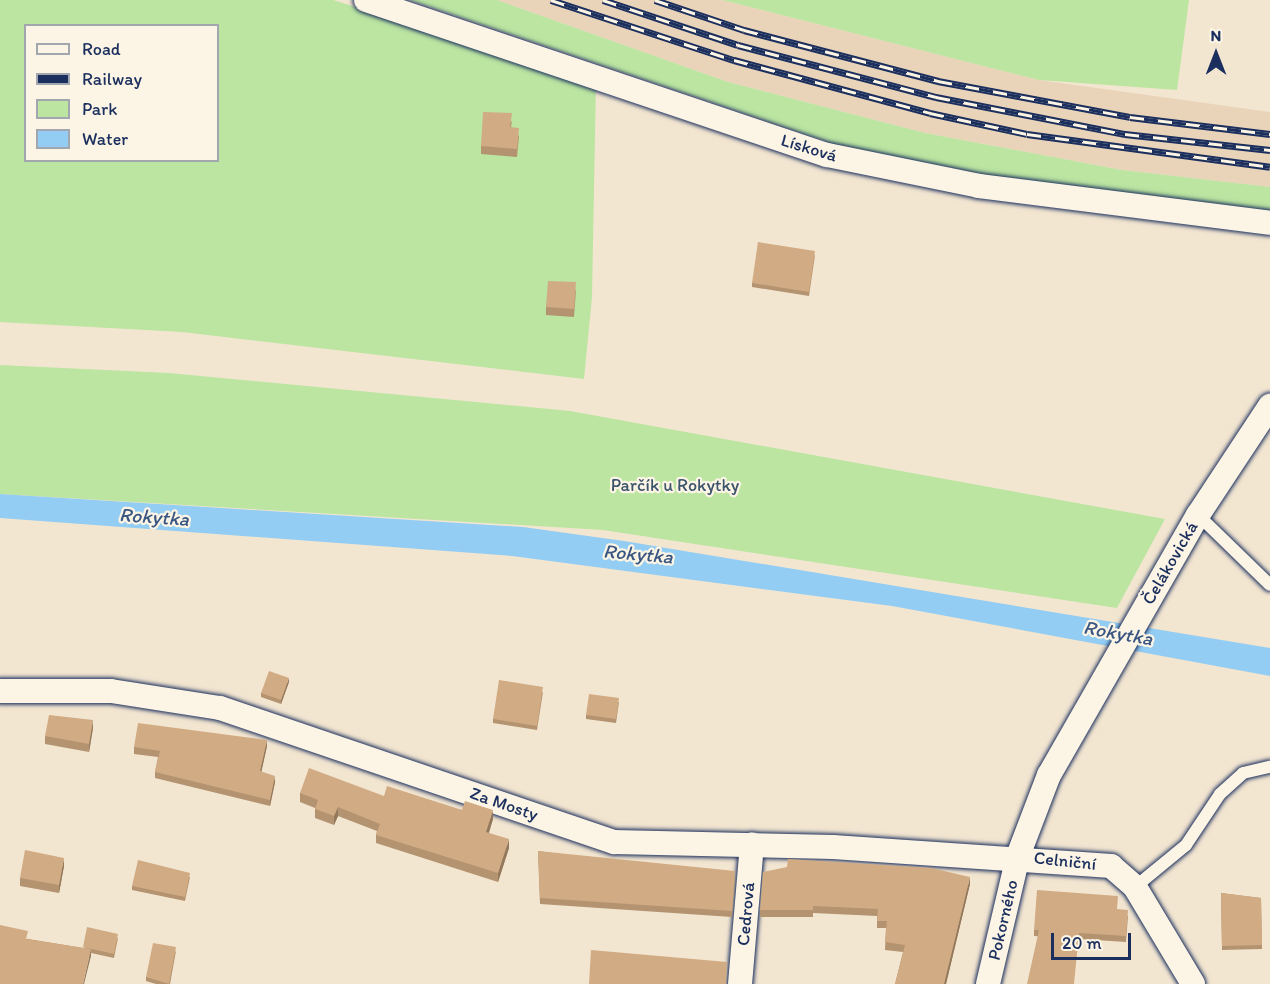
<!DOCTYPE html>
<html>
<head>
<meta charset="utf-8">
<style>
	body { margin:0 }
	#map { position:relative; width:1270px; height:984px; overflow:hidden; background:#f3e6d1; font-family:Itim,sans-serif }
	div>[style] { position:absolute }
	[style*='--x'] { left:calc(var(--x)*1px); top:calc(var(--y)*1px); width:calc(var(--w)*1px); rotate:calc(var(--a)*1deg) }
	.built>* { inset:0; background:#e9d4ba }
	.green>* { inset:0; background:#bbe5a1 }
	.water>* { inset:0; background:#94cdf3 }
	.roads { filter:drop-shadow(0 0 2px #1b2f5e) drop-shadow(0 0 2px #1b2f5e) }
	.lane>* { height:12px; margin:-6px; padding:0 6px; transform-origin:6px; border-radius:6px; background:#fcf5e5 }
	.street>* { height:24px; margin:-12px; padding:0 12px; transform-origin:12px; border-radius:12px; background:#fcf5e5 }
	.rail>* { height:7px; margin-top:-3.5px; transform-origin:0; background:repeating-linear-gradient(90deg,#fcf5e5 0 14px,#1b2f5e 0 28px); box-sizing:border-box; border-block:2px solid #1b2f5e }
	.wall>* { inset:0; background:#b49371 }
	.shaded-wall>* { inset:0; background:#92785c }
	.building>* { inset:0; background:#d1ab83 }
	span { translate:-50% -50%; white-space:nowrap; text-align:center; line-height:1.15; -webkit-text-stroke:4.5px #fcf5e5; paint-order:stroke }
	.street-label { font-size:18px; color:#1b2f5e }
	.park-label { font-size:18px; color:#3b536b }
	.water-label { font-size:20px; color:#395683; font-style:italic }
	.legend { position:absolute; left:24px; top:24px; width:195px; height:138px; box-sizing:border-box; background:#fcf5e5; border:2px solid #a2a6af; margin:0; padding:8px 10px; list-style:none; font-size:18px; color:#1b2f5e }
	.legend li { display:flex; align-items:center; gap:12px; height:30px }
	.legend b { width:30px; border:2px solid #a2a6af }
	.north { position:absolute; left:1186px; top:24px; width:60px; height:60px; -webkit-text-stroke:4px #fcf5e5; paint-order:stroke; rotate:0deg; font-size:16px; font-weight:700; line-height:24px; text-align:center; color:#1b2f5e }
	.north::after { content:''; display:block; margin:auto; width:21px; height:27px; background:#1b2f5e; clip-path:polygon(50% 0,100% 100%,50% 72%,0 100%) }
	.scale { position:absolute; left:1051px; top:933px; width:80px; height:27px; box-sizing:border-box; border:3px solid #1b2f5e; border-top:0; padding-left:8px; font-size:18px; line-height:21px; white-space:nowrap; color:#1b2f5e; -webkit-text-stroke:4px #fcf5e5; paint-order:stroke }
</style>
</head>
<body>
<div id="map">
	<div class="built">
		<div style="clip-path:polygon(497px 0,722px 0,1039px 80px,1270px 112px,1270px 187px,1122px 170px,925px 133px,728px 82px)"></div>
	</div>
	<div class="green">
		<div style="clip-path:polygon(evenodd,0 0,333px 0,596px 82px,592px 297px,584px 379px,182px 332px,0 322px,0 0,26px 26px,218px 26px,218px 160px,26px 160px,26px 26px)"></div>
		<div style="clip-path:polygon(410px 0,497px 0,728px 82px,925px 133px,1122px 170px,1270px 187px,1270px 223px,1215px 219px,861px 153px)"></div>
		<div style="clip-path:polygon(722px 0,1189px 0,1177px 90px,1039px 80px)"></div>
		<div style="clip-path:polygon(0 365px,169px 373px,570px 411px,1165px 519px,1117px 608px,603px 530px,0 494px)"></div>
	</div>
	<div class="water">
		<div style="clip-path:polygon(0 494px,523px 527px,624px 541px,1270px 648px,1270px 676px,892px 606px,512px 556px,0 518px)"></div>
	</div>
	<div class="roads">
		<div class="lane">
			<div style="--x:1198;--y:515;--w:100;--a:44.2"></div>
			<div style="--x:1135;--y:887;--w:66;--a:-39.5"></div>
			<div style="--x:1186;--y:845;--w:61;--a:-56.3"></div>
			<div style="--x:1220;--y:794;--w:31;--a:-42"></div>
			<div style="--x:1243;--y:773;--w:28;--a:-13"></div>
		</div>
		<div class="street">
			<div style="--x:366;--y:0;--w:486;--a:18.6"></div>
			<div style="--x:827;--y:155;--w:155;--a:11.5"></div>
			<div style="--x:979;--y:186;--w:293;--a:7.2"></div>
			<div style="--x:0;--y:691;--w:111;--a:0"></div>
			<div style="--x:111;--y:691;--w:110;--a:8.9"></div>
			<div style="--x:220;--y:708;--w:416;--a:18.8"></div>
			<div style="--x:614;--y:842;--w:219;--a:1.3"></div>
			<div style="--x:833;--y:847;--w:279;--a:3.9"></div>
			<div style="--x:1111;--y:866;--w:32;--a:41"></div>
			<div style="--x:1135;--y:887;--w:113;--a:59.1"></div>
			<div style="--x:740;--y:984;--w:140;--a:-85.1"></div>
			<div style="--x:988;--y:984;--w:131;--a:-76.8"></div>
			<div style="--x:1018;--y:856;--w:87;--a:-69.1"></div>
			<div style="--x:1049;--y:775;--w:300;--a:-60.2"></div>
			<div style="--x:1198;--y:515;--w:131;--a:-56.6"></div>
		</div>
	</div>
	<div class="rail">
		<div style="--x:551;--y:0;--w:193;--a:18.2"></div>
		<div style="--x:734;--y:60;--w:203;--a:15.1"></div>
		<div style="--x:930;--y:113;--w:99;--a:12.2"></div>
		<div style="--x:1027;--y:134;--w:245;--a:7.7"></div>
		<div style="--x:603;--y:0;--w:142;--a:18.4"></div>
		<div style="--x:738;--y:45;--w:205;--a:14.7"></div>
		<div style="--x:936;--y:97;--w:193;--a:11.1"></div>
		<div style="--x:1125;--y:134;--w:146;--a:6.3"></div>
		<div style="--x:655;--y:0;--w:94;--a:18.6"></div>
		<div style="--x:744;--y:30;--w:201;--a:14.7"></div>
		<div style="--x:938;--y:81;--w:195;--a:10.6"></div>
		<div style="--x:1130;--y:117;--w:141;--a:6.9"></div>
	</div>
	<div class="wall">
		<div style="clip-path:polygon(512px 121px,511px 127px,519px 136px,517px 157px,481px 154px,481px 146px)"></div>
		<div style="clip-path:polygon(815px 255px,809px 296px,752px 287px,752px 283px)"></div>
		<div style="clip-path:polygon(576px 290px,574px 317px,546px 315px,546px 307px)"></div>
		<div style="clip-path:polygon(289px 682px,281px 704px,261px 697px,261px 693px)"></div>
		<div style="clip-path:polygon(543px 692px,537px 730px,493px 723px,493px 719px)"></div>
		<div style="clip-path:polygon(619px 702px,616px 723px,586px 719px,586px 715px)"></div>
		<div style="clip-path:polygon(93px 728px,89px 752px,45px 744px,45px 736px)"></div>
		<div style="clip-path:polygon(267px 746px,261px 772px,275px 782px,270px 806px,155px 778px,155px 772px,158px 757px,134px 754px,134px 747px)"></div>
		<div style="clip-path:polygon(300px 793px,384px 796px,462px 810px,493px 819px,489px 833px,509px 848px,498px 882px,376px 843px,376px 835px,377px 831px,338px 816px,334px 825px,315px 818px,315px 808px,300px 802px)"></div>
		<div style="clip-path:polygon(538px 851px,735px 877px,732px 917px,540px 904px)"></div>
		<div style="clip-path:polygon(64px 866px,59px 893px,20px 886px,20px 878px)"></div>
		<div style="clip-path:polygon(190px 877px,185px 901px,132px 890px,132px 886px)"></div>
		<div style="clip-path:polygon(970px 884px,946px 984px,895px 984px,903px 952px,885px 950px,886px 928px,877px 928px,877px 916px,813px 913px,813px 917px,760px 917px,760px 910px)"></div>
		<div style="clip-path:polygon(1221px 893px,1261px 898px,1262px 949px,1222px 950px)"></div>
		<div style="clip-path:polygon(1118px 909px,1128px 916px,1126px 942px,1034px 936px,1034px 930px)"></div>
		<div style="clip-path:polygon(28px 938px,28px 939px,83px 948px,118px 938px,114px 958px,91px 953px,91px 956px,0 984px)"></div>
		<div style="clip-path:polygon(176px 951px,170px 984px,156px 984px,146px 981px,146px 977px)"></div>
	</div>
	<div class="shaded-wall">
		<div style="clip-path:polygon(289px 678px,289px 682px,281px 704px,281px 700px)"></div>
		<div style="clip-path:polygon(93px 720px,93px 728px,89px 752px,89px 744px)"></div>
		<div style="clip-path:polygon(267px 740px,267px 746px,260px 778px,260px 771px)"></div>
		<div style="clip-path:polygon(275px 776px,275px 782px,270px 806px,270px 800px)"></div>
		<div style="clip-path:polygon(338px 807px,338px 816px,334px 825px,334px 816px)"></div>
		<div style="clip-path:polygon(493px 810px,493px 819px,486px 841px,486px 832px)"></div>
		<div style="clip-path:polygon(509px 839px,509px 848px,498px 882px,498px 873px)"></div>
		<div style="clip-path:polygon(64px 858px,64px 866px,59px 893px,59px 885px)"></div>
		<div style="clip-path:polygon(970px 877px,970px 884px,946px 984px,944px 984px)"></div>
		<div style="clip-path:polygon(91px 949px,91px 956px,84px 984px,83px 984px)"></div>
	</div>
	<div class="building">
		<div style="clip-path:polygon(483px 112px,512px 113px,510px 127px,519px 128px,517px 149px,481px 146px)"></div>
		<div style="clip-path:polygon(758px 242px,815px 251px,809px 292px,752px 283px)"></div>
		<div style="clip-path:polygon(548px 281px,576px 282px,574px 309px,546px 307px)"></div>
		<div style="clip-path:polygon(269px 671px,289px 678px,281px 700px,261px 693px)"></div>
		<div style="clip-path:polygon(499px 680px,543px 687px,537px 726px,493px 719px)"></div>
		<div style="clip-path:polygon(589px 694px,619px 698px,616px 719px,586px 715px)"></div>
		<div style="clip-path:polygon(49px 715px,93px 720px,89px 744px,45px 736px)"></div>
		<div style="clip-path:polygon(138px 723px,267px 740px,260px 771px,275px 776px,270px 800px,155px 772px,160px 751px,134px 747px)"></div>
		<div style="clip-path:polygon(309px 768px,384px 796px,387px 786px,462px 810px,465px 801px,493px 810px,486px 832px,509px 839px,498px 873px,376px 835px,380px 824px,338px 807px,334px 816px,315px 809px,318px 800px,300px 793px)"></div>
		<div style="clip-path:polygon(25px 850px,64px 858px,59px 885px,20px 878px)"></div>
		<div style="clip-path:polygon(538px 851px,735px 871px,732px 911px,540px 898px)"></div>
		<div style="clip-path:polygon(788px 859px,931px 868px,970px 877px,944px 984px,895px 984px,905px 945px,885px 942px,887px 921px,877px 921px,878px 909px,813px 906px,813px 910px,760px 910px,763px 872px,787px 867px)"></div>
		<div style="clip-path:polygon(138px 860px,190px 873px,185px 897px,132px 886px)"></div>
		<div style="clip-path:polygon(1037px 890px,1118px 896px,1117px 909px,1128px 910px,1126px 936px,1079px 933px,1074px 984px,1027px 984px,1039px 930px,1034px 930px)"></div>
		<div style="clip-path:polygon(1221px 893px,1261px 898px,1262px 945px,1222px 946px)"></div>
		<div style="clip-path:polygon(0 925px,28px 931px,26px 939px,91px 949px,83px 984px,0 984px)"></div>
		<div style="clip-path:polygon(87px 927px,118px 934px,114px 954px,83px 947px)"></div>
		<div style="clip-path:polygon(153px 943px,176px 947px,169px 984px,146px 977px)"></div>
		<div style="clip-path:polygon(591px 950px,727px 962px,726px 984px,589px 984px)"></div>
	</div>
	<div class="street-label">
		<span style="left:809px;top:148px;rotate:17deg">Lísková</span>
		<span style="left:1170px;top:563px;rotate:-60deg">Čelákovická</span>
		<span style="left:504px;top:804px;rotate:19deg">Za Mosty</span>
		<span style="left:1065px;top:861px;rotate:6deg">Celniční</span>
		<span style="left:746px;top:914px;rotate:-85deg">Cedrová</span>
		<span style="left:1003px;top:920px;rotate:-77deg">Pokorného</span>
	</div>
	<div class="park-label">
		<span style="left:675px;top:485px">Parčík u Rokytky</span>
	</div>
	<div class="water-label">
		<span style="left:154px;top:517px;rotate:4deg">Rokytka</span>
		<span style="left:638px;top:554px;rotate:5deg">Rokytka</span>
		<span style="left:1118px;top:633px;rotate:10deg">Rokytka</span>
	</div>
	<ul class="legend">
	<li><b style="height:8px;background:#fcf5e5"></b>Road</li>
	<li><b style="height:8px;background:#1b2f5e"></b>Railway</li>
	<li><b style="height:16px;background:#bbe5a1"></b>Park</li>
	<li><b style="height:16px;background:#94cdf3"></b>Water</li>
	</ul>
	<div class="north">N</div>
	<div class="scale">20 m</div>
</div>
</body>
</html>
